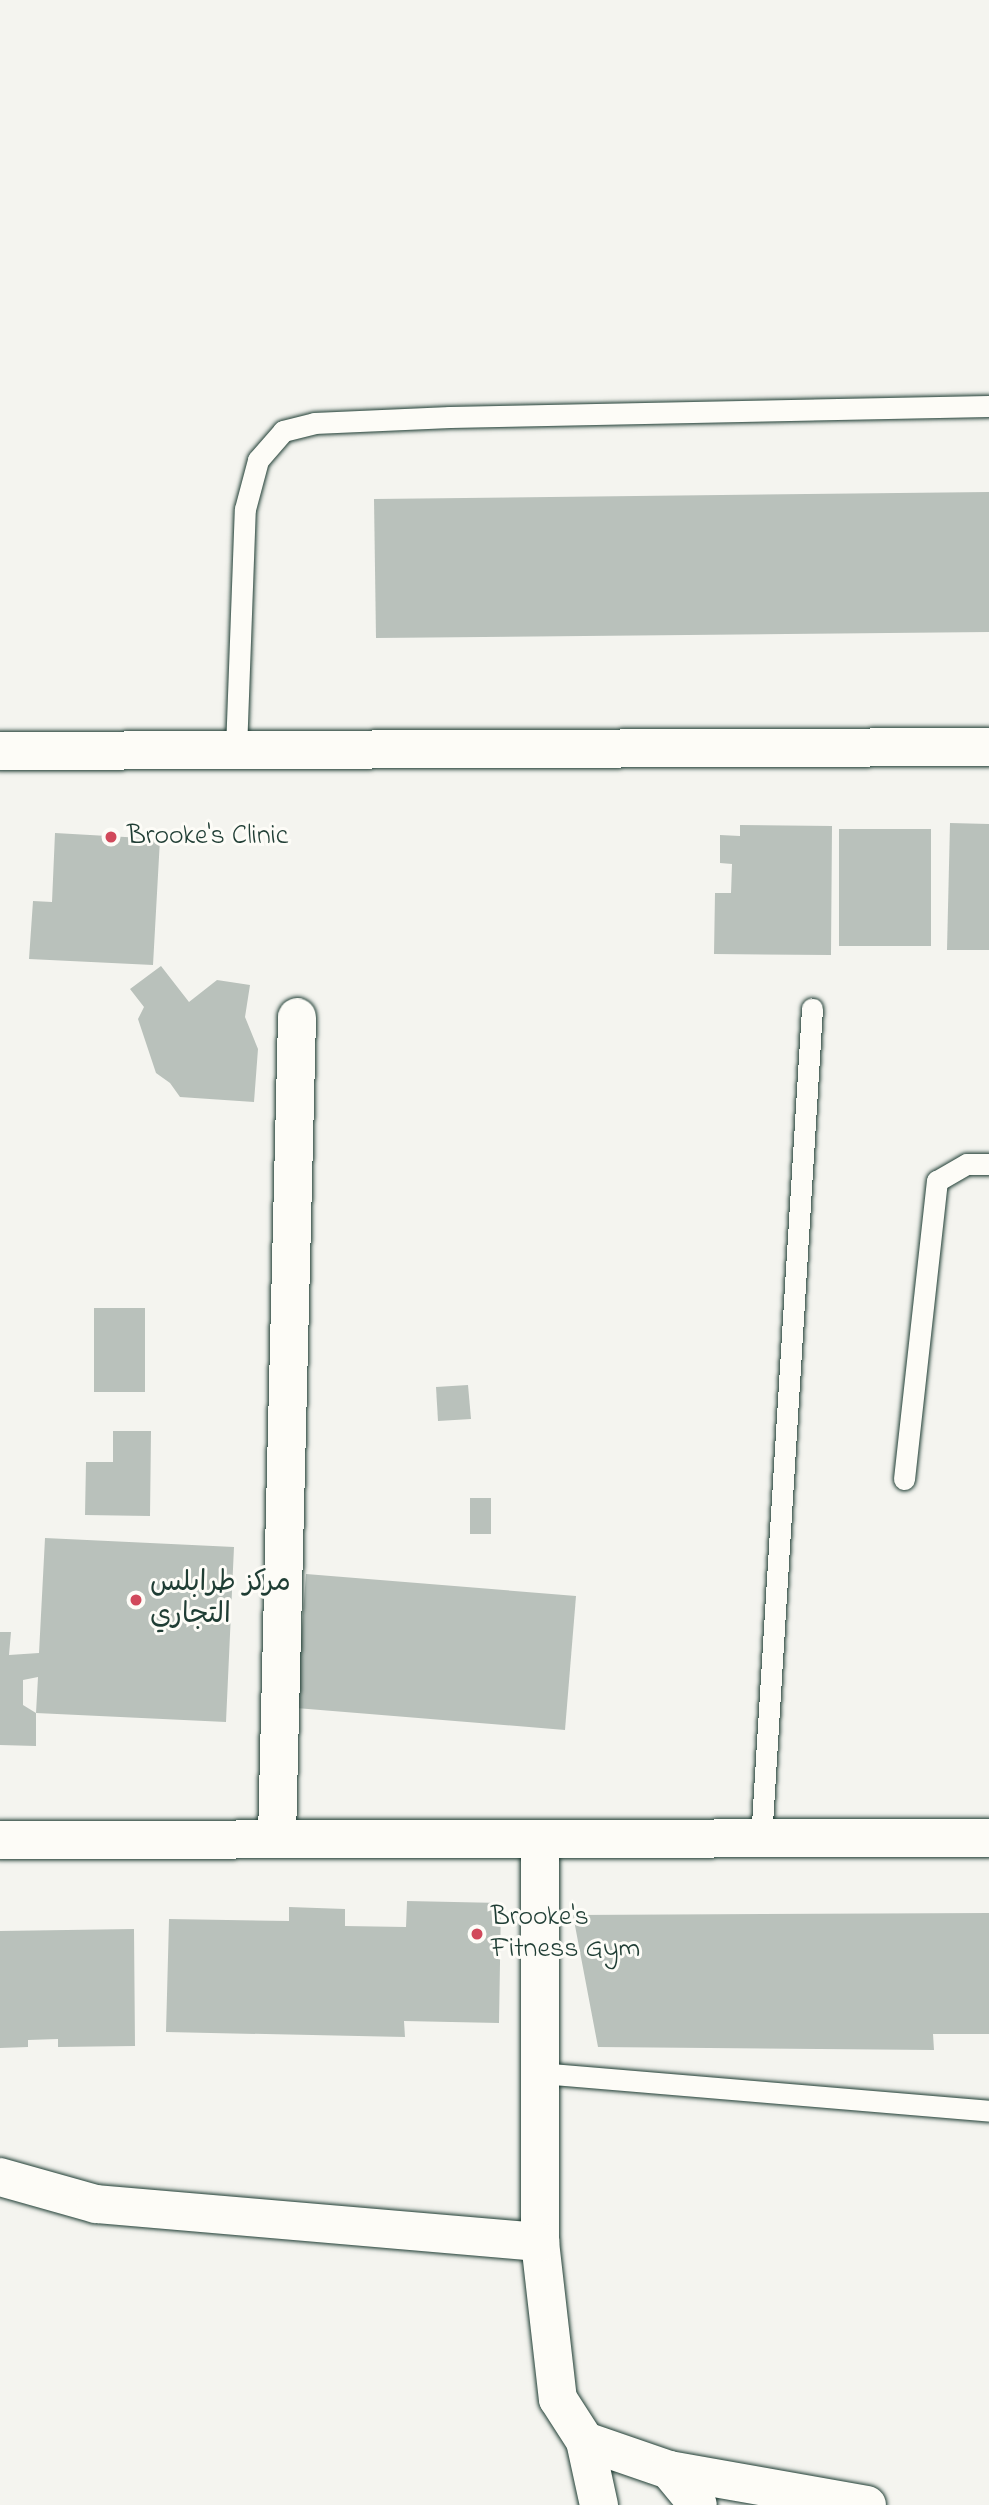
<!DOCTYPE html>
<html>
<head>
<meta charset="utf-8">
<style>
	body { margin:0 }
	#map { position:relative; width:989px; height:2505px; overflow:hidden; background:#f4f4ef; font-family:"Indie Flower","Playpen Sans Arabic",sans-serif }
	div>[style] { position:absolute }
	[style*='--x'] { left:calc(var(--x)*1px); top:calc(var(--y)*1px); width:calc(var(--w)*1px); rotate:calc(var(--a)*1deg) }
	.building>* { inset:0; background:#b9c1bb }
	.roads { filter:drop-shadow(0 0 2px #1f3d34) drop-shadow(0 0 2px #1f3d34) }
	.lane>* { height:21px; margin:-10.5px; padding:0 10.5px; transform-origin:10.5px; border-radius:10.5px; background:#fdfcf7 }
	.street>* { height:38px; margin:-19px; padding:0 19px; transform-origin:19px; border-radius:19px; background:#fdfcf7 }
	.secondary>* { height:38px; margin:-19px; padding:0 19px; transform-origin:19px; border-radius:19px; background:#fdfcf7 }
	.dots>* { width:19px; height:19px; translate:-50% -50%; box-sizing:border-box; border:4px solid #fdfcf7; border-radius:50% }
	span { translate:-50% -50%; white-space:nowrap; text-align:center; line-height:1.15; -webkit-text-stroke:6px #fdfcf7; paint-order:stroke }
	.poi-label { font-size:28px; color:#1f3d34 }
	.left { translate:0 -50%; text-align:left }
</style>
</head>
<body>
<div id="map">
	<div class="building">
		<div style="clip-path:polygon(989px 492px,989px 632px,376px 638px,374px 499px)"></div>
		<div style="clip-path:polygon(950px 823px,989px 824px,989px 950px,947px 950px)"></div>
		<div style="clip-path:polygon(740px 825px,832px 826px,831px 955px,714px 954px,715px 893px,731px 893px,732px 864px,720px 863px,720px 835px,740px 836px)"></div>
		<div style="clip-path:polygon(839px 829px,931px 829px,931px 946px,839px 946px)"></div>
		<div style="clip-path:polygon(55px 833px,160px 839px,153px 965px,29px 959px,33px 901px,52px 902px)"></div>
		<div style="clip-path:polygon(161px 966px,189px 1002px,217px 980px,250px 985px,245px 1017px,258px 1049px,254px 1102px,180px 1097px,170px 1083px,156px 1073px,138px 1019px,144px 1007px,130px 989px)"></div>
		<div style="clip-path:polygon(94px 1308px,145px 1308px,145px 1392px,94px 1392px)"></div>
		<div style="clip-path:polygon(468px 1385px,471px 1419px,438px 1421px,436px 1387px)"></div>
		<div style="clip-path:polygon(113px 1431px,151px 1431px,150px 1516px,85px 1515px,86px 1462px,113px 1462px)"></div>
		<div style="clip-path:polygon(470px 1498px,491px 1498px,491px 1534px,470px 1534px)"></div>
		<div style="clip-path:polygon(evenodd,45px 1538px,234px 1547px,226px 1722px,36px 1713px,36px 1746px,0 1745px,0 1632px,11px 1632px,9px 1655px,39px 1653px,45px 1538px,38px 1677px,36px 1713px,23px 1705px,23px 1680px,38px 1677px)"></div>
		<div style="clip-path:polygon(306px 1574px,576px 1596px,565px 1730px,296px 1708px)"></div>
		<div style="clip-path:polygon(407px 1901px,501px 1903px,499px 2023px,404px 2021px,405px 2037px,166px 2032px,169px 1919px,289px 1921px,289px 1907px,345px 1909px,345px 1926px,406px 1927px)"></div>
		<div style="clip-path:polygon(989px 1913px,989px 2034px,933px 2034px,934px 2050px,598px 2047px,573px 1915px)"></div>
		<div style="clip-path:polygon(134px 1929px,135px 2046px,58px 2047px,58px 2039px,28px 2040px,28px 2047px,0 2048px,0 1931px)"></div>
	</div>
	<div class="roads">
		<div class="lane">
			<div style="--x:236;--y:750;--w:241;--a:-87.9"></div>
			<div style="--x:245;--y:509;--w:51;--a:-75.1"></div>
			<div style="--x:258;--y:460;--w:38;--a:-49"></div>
			<div style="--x:283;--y:431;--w:32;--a:-14"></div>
			<div style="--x:314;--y:423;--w:136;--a:-2.5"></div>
			<div style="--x:450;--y:417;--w:539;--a:-1.17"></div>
			<div style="--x:904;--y:1479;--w:300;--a:-83.7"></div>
			<div style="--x:937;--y:1181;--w:34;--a:-30"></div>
			<div style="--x:967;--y:1164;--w:22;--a:0"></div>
			<div style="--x:761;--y:1840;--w:833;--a:-86.49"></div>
			<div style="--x:540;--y:2073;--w:451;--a:4.8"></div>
		</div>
		<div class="street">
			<div style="--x:0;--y:751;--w:989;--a:-0.23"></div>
			<div style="--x:277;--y:1837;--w:820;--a:-88.6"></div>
			<div style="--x:540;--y:1840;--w:402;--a:90"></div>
			<div style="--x:540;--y:2242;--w:158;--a:83.5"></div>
			<div style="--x:558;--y:2399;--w:50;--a:57.3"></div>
			<div style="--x:585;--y:2441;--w:66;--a:77.7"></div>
			<div style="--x:0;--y:2177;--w:100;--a:15.7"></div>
			<div style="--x:96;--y:2204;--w:446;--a:4.9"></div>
			<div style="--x:585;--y:2441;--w:89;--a:19"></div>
			<div style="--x:669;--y:2470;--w:201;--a:10"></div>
			<div style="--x:669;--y:2470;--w:45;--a:50.4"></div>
		</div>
		<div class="secondary">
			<div style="--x:0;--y:1840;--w:989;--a:-0.12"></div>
		</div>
	</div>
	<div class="dots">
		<div style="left:111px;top:837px;background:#d1495b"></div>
		<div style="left:136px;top:1600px;background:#d1495b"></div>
		<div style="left:477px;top:1934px;background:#d1495b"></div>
	</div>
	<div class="poi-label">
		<span class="left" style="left:127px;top:837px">Brooke's Clinic</span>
		<span class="left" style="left:150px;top:1600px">مركز طرابلس<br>التجاري</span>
		<span class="left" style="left:491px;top:1934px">Brooke's<br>Fitness Gym</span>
	</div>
</div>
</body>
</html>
